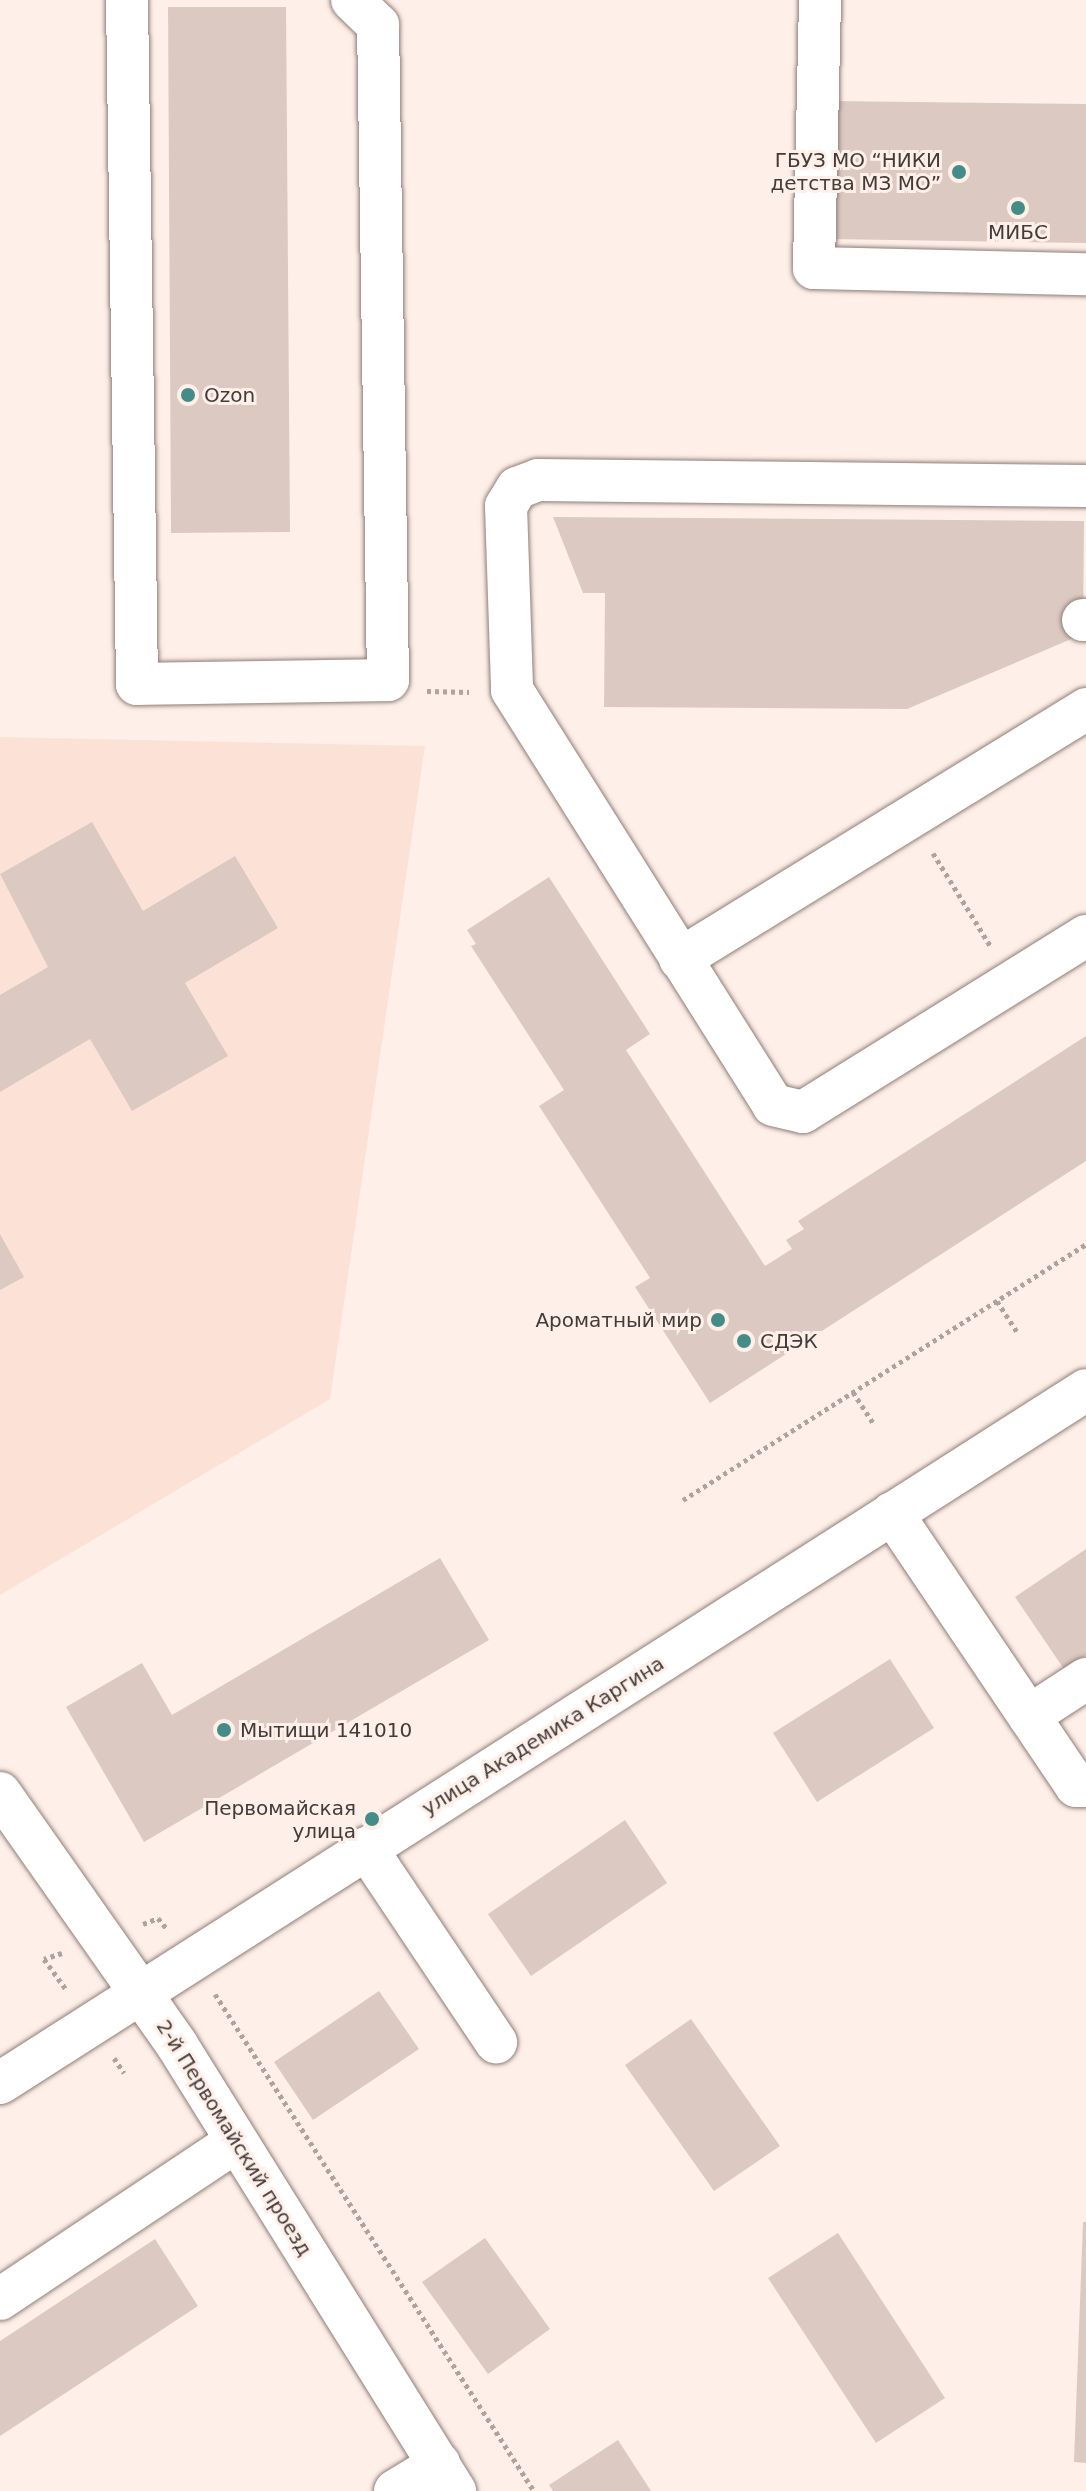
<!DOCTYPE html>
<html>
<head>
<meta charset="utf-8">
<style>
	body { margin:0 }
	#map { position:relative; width:1086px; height:2491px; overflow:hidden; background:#feefe9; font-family:"DejaVu Sans",sans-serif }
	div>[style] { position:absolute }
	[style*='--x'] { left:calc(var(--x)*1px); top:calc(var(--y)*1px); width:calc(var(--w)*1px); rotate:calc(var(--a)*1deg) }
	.built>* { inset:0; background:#fce1d6 }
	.building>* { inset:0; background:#dccac2 }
	.path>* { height:5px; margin-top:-2.5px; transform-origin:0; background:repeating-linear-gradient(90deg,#aea39e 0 4px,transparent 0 8px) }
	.roads { filter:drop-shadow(0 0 2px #8f7e77) drop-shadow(0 0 2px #8f7e77) }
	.minor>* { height:42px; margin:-21px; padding:0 21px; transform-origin:21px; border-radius:21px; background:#fff }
	.dots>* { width:22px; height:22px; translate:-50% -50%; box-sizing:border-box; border:4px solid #feefe9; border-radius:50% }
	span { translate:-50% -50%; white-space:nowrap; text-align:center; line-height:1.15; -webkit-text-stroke:6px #feefe9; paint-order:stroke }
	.poi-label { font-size:20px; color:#423b38 }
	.right { translate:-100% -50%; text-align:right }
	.left { translate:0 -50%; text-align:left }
	.street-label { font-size:20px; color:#423b38 }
</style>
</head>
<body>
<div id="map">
	<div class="built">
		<div style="clip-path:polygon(0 737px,425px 746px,330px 1399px,0 1595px)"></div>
	</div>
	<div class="building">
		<div style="clip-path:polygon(168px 7px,286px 7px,290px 532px,171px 533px)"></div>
		<div style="clip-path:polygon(832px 101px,1086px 104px,1086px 243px,831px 239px)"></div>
		<div style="clip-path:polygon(553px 517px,1084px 521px,1083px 634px,907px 709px,604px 707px,605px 593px,583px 593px)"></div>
		<div style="clip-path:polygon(92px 822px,143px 911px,235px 856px,278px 928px,185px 983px,228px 1056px,132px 1111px,90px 1039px,0 1092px,0 995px,48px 967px,0 874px)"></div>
		<div style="clip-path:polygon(549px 877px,650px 1034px,626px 1050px,765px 1266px,792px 1249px,786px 1240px,804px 1229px,798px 1221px,1086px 1036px,1086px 1161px,710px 1403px,635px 1287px,650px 1278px,539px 1106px,564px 1090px,471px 946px,476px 944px,467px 930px)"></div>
		<div style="clip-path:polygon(0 1234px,24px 1277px,0 1290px)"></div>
		<div style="clip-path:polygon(1086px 1549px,1086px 1655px,1064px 1669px,1015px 1597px)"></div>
		<div style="clip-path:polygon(440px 1558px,489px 1640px,144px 1842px,66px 1707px,142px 1663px,172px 1715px)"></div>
		<div style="clip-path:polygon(890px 1659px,934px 1728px,817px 1802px,773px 1733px)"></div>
		<div style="clip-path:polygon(625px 1820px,667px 1883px,531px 1976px,488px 1914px)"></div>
		<div style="clip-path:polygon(379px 1991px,419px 2049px,313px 2120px,274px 2062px)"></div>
		<div style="clip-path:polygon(691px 2019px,780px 2146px,714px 2191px,625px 2065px)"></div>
		<div style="clip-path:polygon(1083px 2222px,1086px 2222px,1086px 2463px,1074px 2462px)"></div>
		<div style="clip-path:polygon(838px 2233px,945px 2398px,876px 2443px,768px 2278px)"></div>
		<div style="clip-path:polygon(485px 2238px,550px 2329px,488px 2374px,422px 2282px)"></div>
		<div style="clip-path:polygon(155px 2239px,198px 2306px,0 2436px,0 2341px)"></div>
		<div style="clip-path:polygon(618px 2440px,651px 2491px,553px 2491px,549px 2485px)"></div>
	</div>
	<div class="path">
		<div style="--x:427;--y:691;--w:42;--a:1.4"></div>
		<div style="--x:933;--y:853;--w:110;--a:58.3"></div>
		<div style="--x:997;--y:1301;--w:38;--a:57"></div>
		<div style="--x:853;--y:1392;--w:38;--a:57"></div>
		<div style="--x:683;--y:1500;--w:477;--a:-32.4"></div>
		<div style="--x:143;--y:1924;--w:16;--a:-22"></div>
		<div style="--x:158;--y:1918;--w:13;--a:51"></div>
		<div style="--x:62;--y:1953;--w:19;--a:162"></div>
		<div style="--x:44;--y:1959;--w:39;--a:54"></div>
		<div style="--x:215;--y:1994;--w:591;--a:57.31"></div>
		<div style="--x:114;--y:2058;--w:18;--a:56"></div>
	</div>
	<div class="roads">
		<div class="minor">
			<div style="--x:127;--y:0;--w:684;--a:89.16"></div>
			<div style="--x:137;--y:684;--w:251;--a:-0.9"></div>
			<div style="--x:388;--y:680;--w:655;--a:-90.87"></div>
			<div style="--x:378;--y:25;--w:36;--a:-136"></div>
			<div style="--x:820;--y:0;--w:268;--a:91.3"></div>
			<div style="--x:814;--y:268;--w:272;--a:1.3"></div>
			<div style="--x:1086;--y:486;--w:548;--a:-179.37"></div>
			<div style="--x:538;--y:480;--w:22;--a:159"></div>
			<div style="--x:517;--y:488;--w:21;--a:121"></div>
			<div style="--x:506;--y:506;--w:184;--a:88.1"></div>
			<div style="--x:512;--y:690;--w:490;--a:57.8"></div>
			<div style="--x:773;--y:1105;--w:31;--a:13"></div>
			<div style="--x:803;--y:1112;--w:333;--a:-31.9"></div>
			<div style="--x:1083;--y:620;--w:3;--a:0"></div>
			<div style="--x:680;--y:959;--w:477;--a:-31.6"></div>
			<div style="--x:892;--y:1513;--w:329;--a:56"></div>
			<div style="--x:1076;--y:1786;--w:10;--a:0"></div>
			<div style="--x:1029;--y:1716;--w:68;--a:-33"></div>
			<div style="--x:0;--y:1793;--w:308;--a:54.9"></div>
			<div style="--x:177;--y:2045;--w:526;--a:58.06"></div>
			<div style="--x:366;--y:1848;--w:234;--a:56.2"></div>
			<div style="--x:0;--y:2083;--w:1288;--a:-32.54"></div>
			<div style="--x:0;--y:2299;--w:283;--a:-33.7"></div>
			<div style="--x:395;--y:2491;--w:52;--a:-31.5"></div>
		</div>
	</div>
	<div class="dots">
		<div style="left:959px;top:172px;background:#448c88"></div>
		<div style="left:1018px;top:208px;background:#448c88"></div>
		<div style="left:188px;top:395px;background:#448c88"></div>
		<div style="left:718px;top:1320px;background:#448c88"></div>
		<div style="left:744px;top:1341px;background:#448c88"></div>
		<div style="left:224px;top:1730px;background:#448c88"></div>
		<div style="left:372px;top:1819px;background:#448c88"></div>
	</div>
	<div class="poi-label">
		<span class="right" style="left:941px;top:172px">ГБУЗ МО “НИКИ<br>детства МЗ МО”</span>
		<span style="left:1018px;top:232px">МИБС</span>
		<span class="left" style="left:204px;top:395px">Ozon</span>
		<span class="right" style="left:702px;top:1320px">Ароматный мир</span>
		<span class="left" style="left:760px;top:1341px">СДЭК</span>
		<span class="left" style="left:240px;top:1730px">Мытищи 141010</span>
		<span class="right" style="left:356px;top:1820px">Первомайская<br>улица</span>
	</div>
	<div class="street-label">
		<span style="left:543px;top:1736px;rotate:-32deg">улица Академика Каргина</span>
		<span style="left:234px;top:2138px;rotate:58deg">2-й Первомайский проезд</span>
	</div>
</div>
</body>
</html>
